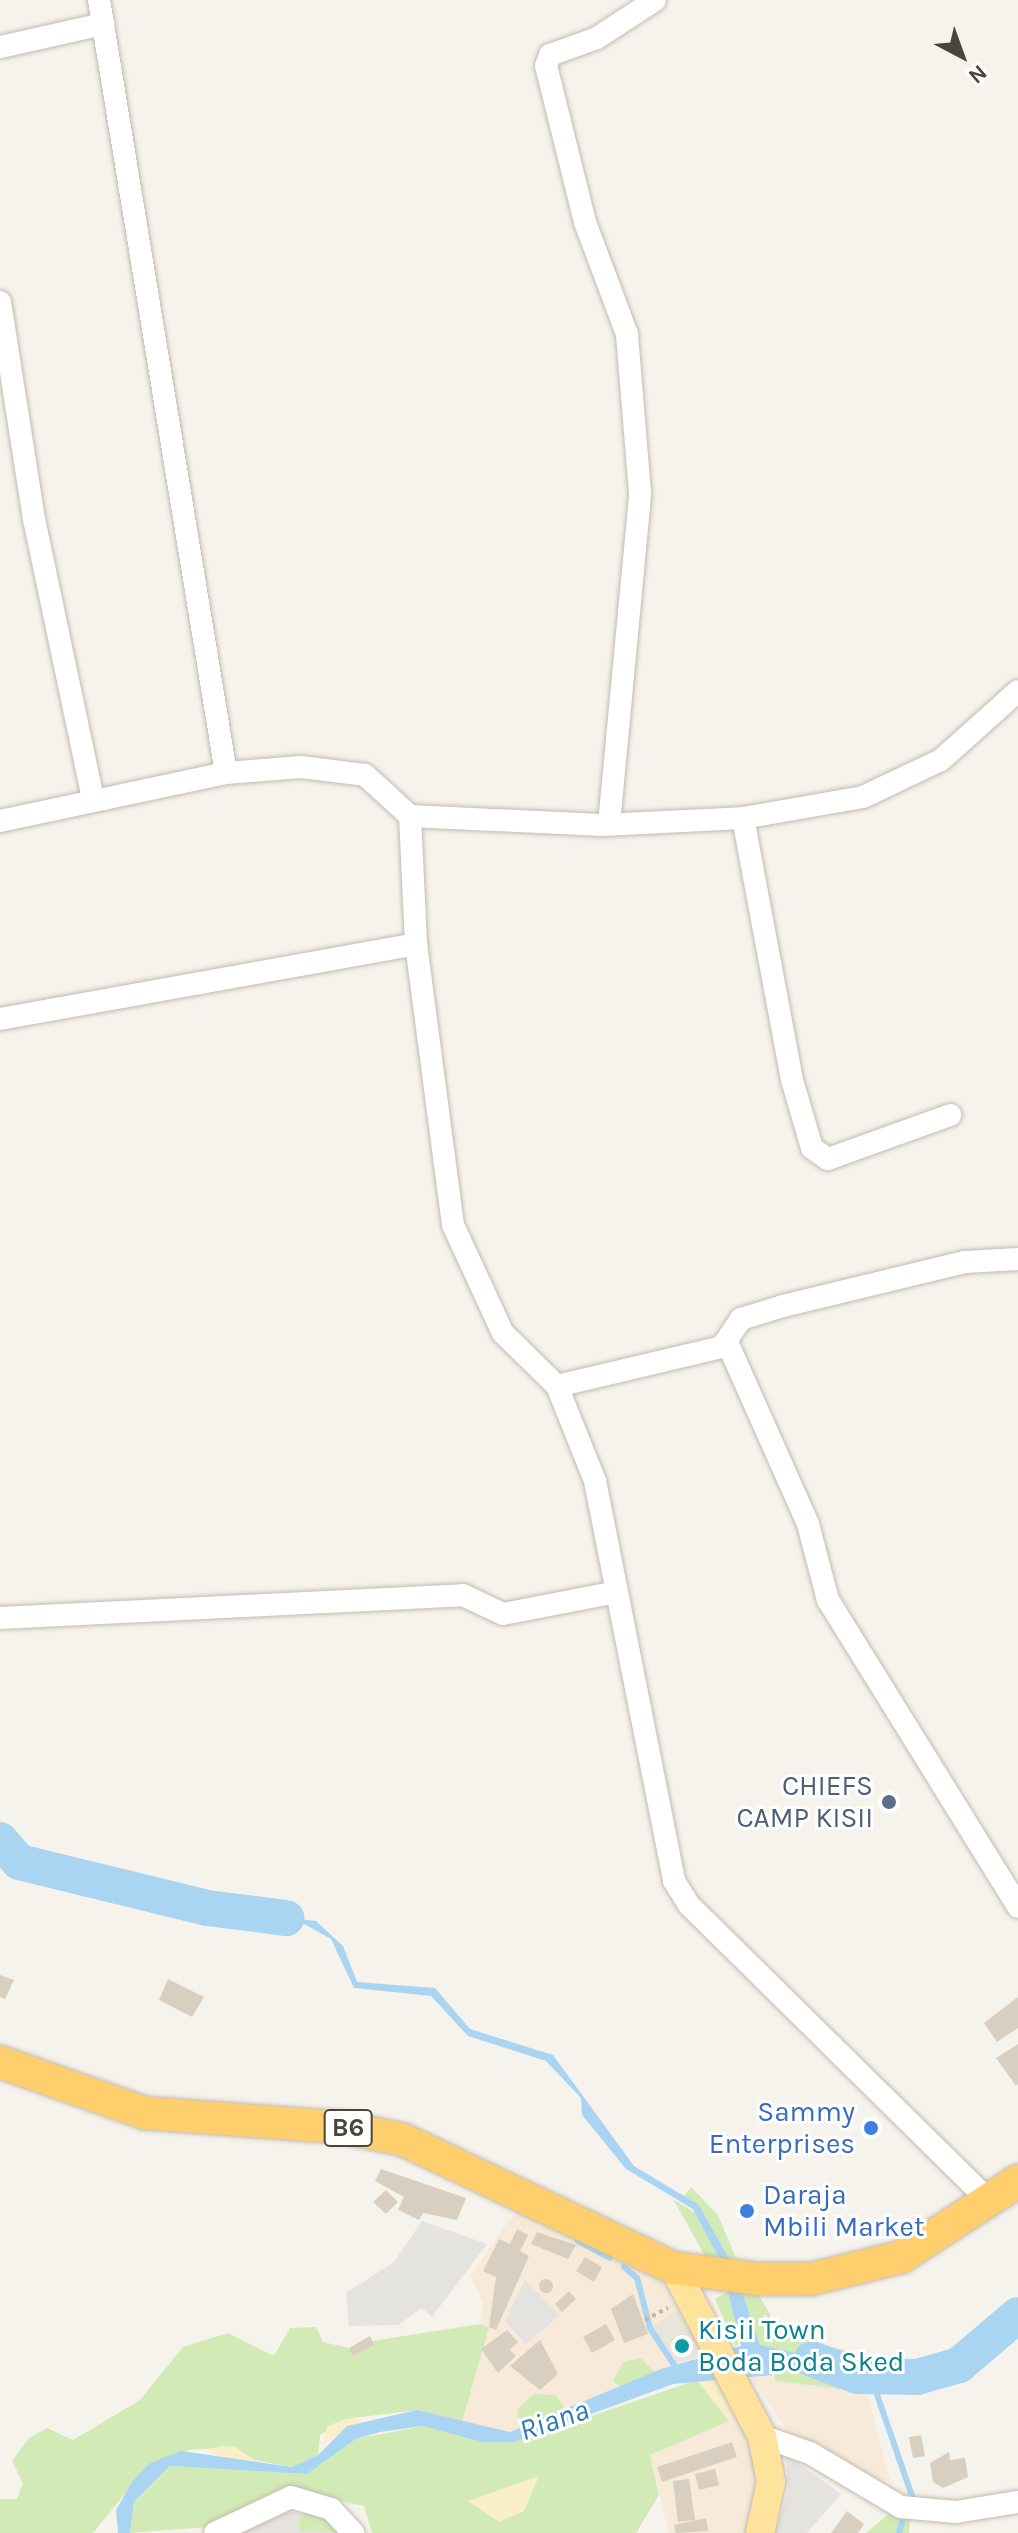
<!DOCTYPE html>
<html>
<head>
<meta charset="utf-8">
<style>
	body { margin:0 }
	#map { position:relative; width:1018px; height:2533px; overflow:hidden; background:#f6f3ec; font-family:Karla,sans-serif }
	div>[style] { position:absolute }
	[style*='--x'] { left:calc(var(--x)*1px); top:calc(var(--y)*1px); width:calc(var(--w)*1px); rotate:calc(var(--a)*1deg) }
	.residential>* { inset:0; background:#eae5da }
	.commercial>* { inset:0; background:#f7ead8 }
	.industrial>* { inset:0; background:#e6e2dd }
	.green>* { inset:0; background:#d2eab5 }
	.sand>* { inset:0; background:#f9efc9 }
	.parking>* { inset:0; background:#e5e3e0 }
	.water>* { inset:0; background:#a9d4f2 }
	.stream>* { height:6px; margin:-3px; padding:0 3px; transform-origin:3px; border-radius:3px; background:#a9d4f2 }
	.river>* { height:36px; margin:-18px; padding:0 18px; transform-origin:18px; border-radius:18px; background:#a9d4f2 }
	.building>* { inset:0; background:#d8cfc1 }
	.round { border-radius:50% }
	.path>* { height:4px; margin-top:-2px; transform-origin:0; background:repeating-linear-gradient(90deg,#c4b79f 0 4px,transparent 0 8px) }
	.roads { filter:drop-shadow(0 0 2px #c2bbae) drop-shadow(0 0 2px #c2bbae) }
	.minor>* { height:22px; margin:-11px; padding:0 11px; transform-origin:11px; border-radius:11px; background:#fff }
	.major>* { height:28px; margin:-14px; padding:0 14px; transform-origin:14px; border-radius:14px; background:#ffe39c }
	.highway>* { height:32px; margin:-16px; padding:0 16px; transform-origin:16px; border-radius:16px; background:#ffcf6e }
	.dots>* { width:22px; height:22px; translate:-50% -50%; box-sizing:border-box; border:4px solid #fff; border-radius:50% }
	span { translate:-50% -50%; white-space:nowrap; text-align:center; line-height:1.15; -webkit-text-stroke:6px #fff; paint-order:stroke }
	.shield-label span { padding:2px 6px; background:#fff; border:2px solid; border-radius:6px; -webkit-text-stroke-width:0 }
	.shield-label { font-size:26px; color:#4b4439; font-weight:700 }
	.service-label { font-size:28px; color:#4e5e75 }
	.right { translate:-100% -50%; text-align:right }
	.shop-label { font-size:28px; color:#366cbe }
	.left { translate:0 -50%; text-align:left }
	.culture-label { font-size:28px; color:#0d838f }
	.water-label { font-size:30px; color:#2e7ab2; font-style:italic }
	.north { position:absolute; left:922px; top:16px; width:80px; height:80px; -webkit-text-stroke:6px #fff; paint-order:stroke; rotate:139deg; font-size:22px; font-weight:700; line-height:32px; text-align:center; color:#4b4439 }
	.north::after { content:''; display:block; margin:auto; width:28px; height:36px; background:#4b4439; clip-path:polygon(50% 0,100% 100%,50% 72%,0 100%) }
</style>
</head>
<body>
<div id="map">
	<div class="residential">
		<div style="clip-path:polygon(678px 2311px,706px 2355px,672px 2365px,648px 2327px)"></div>
	</div>
	<div class="commercial">
		<div style="clip-path:polygon(518px 2208px,657px 2272px,678px 2311px,648px 2328px,672px 2365px,510px 2432px,462px 2422px,489px 2327px,480px 2324px,483px 2302px,470px 2275px)"></div>
		<div style="clip-path:polygon(772px 2375px,867px 2392px,890px 2481px,865px 2478px,791px 2436px,751px 2376px)"></div>
		<div style="clip-path:polygon(738px 2415px,752px 2443px,760px 2492px,752px 2533px,669px 2533px,650px 2455px)"></div>
	</div>
	<div class="industrial">
		<div style="clip-path:polygon(280px 2509px,321px 2518px,339px 2533px,233px 2533px)"></div>
	</div>
	<div class="green">
		<div style="clip-path:polygon(691px 2187px,718px 2215px,736px 2258px,729px 2259px,699px 2205px,683px 2198px)"></div>
		<div style="clip-path:polygon(673px 2199px,697px 2214px,720px 2260px,706px 2258px)"></div>
		<div style="clip-path:polygon(728px 2291px,742px 2335px,736px 2347px,715px 2299px)"></div>
		<div style="clip-path:polygon(742px 2292px,757px 2292px,781px 2333px,863px 2355px,861px 2367px,760px 2345px)"></div>
		<div style="clip-path:polygon(480px 2324px,489px 2327px,462px 2422px,417px 2410px,346px 2419px,320px 2435px,318px 2455px,292px 2467px,254px 2460px,235px 2447px,189px 2450px,150px 2463px,93px 2533px,0 2533px,0 2499px,17px 2499px,23px 2483px,12px 2461px,29px 2438px,47px 2428px,73px 2440px,100px 2424px,140px 2400px,183px 2347px,228px 2333px,274px 2356px,290px 2328px,316px 2327px,323px 2342px,349px 2348px,354px 2356px,372px 2341px)"></div>
		<div style="clip-path:polygon(641px 2358px,657px 2375px,624px 2389px,613px 2381px,623px 2362px)"></div>
		<div style="clip-path:polygon(772px 2369px,827px 2374px,867px 2383px,867px 2392px,776px 2381px)"></div>
		<div style="clip-path:polygon(697px 2380px,729px 2421px,650px 2455px,659px 2495px,636px 2533px,372px 2533px,364px 2506px,289px 2490px,207px 2527px,130px 2533px,134px 2502px,170px 2466px,307px 2474px,356px 2439px,423px 2426px,515px 2442px)"></div>
		<div style="clip-path:polygon(534px 2394px,555px 2395px,564px 2407px,558px 2422px,537px 2430px,519px 2421px,517px 2410px)"></div>
		<div style="clip-path:polygon(320px 2506px,352px 2533px,299px 2531px,300px 2517px)"></div>
		<div style="clip-path:polygon(890px 2513px,910px 2517px,909px 2533px,866px 2533px)"></div>
	</div>
	<div class="sand">
		<div style="clip-path:polygon(718px 2377px,738px 2415px,729px 2421px,697px 2380px)"></div>
		<div style="clip-path:polygon(346px 2419px,365px 2419px,323px 2444px,327px 2426px)"></div>
		<div style="clip-path:polygon(221px 2446px,235px 2447px,254px 2460px,231px 2461px,206px 2450px)"></div>
		<div style="clip-path:polygon(539px 2476px,524px 2511px,499px 2522px,468px 2501px)"></div>
	</div>
	<div class="parking">
		<div style="clip-path:polygon(422px 2221px,487px 2244px,432px 2317px,422px 2308px,398px 2325px,349px 2326px,346px 2293px,394px 2262px)"></div>
		<div style="clip-path:polygon(525px 2280px,560px 2315px,526px 2344px,505px 2321px)"></div>
		<div style="clip-path:polygon(786px 2454px,841px 2494px,807px 2533px,775px 2533px,788px 2491px)"></div>
	</div>
	<div class="water">
		<div style="clip-path:polygon(239px 1914px,316px 1921px,343px 1946px,357px 1982px,435px 1988px,470px 2029px,553px 2055px,634px 2166px,699px 2205px,729px 2259px,720px 2260px,693px 2209px,626px 2169px,582px 2115px,581px 2098px,546px 2061px,468px 2036px,431px 1996px,354px 1988px,331px 1939px,297px 1920px)"></div>
		<div style="clip-path:polygon(728px 2291px,742px 2292px,760px 2345px,861px 2367px,855px 2381px,773px 2369px,772px 2375px,673px 2384px,515px 2442px,483px 2442px,423px 2426px,380px 2432px,356px 2439px,307px 2474px,170px 2466px,134px 2502px,130px 2533px,118px 2533px,116px 2510px,132px 2482px,150px 2463px,181px 2451px,292px 2467px,318px 2455px,347px 2426px,417px 2410px,510px 2432px,661px 2369px,741px 2346px)"></div>
	</div>
	<div class="stream">
		<div style="--x:578;--y:2241;--w:36;--a:28"></div>
		<div style="--x:624;--y:2267;--w:17;--a:40"></div>
		<div style="--x:637;--y:2278;--w:52;--a:75.4"></div>
		<div style="--x:650;--y:2328;--w:51;--a:56.9"></div>
		<div style="--x:871;--y:2377;--w:129;--a:71"></div>
		<div style="--x:899;--y:2533;--w:11;--a:-75"></div>
	</div>
	<div class="river">
		<div style="--x:0;--y:1840;--w:29;--a:49"></div>
		<div style="--x:19;--y:1862;--w:194;--a:13.7"></div>
		<div style="--x:207;--y:1908;--w:80;--a:7.2"></div>
		<div style="--x:812;--y:2359;--w:48;--a:20.7"></div>
		<div style="--x:857;--y:2376;--w:60;--a:1"></div>
		<div style="--x:917;--y:2377;--w:44;--a:-15.9"></div>
		<div style="--x:959;--y:2365;--w:77;--a:-40.3"></div>
	</div>
	<div class="building">
		<div style="clip-path:polygon(0 1975px,14px 1980px,5px 1999px,0 1997px)"></div>
		<div style="clip-path:polygon(168px 1979px,204px 1997px,192px 2017px,159px 2000px)"></div>
		<div style="clip-path:polygon(1018px 1997px,1018px 2028px,997px 2042px,984px 2023px)"></div>
		<div style="clip-path:polygon(1018px 2044px,1018px 2084px,1016px 2086px,996px 2058px)"></div>
		<div style="clip-path:polygon(381px 2169px,466px 2198px,457px 2220px,423px 2213px,419px 2220px,398px 2210px,404px 2197px,375px 2181px)"></div>
		<div style="clip-path:polygon(386px 2190px,398px 2202px,386px 2214px,373px 2202px)"></div>
		<div style="clip-path:polygon(517px 2229px,528px 2235px,520px 2251px,529px 2256px,496px 2330px,489px 2327px,496px 2277px,483px 2271px,499px 2239px,510px 2244px)"></div>
		<div style="clip-path:polygon(537px 2232px,576px 2245px,568px 2259px,531px 2244px)"></div>
		<div style="clip-path:polygon(585px 2257px,602px 2267px,594px 2282px,576px 2271px)"></div>
		<div class="round" style="left:539px;top:2279px;width:14px;height:14px"></div>
		<div style="clip-path:polygon(569px 2291px,576px 2299px,562px 2312px,555px 2304px)"></div>
		<div style="clip-path:polygon(633px 2294px,648px 2334px,624px 2343px,611px 2309px)"></div>
		<div style="clip-path:polygon(606px 2324px,615px 2340px,592px 2353px,583px 2337px)"></div>
		<div style="clip-path:polygon(507px 2330px,518px 2342px,510px 2350px,516px 2356px,498px 2373px,481px 2349px)"></div>
		<div style="clip-path:polygon(682px 2334px,692px 2351px,681px 2357px,671px 2340px)"></div>
		<div style="clip-path:polygon(370px 2336px,374px 2345px,353px 2356px,349px 2348px)"></div>
		<div style="clip-path:polygon(540px 2340px,558px 2374px,540px 2390px,510px 2366px)"></div>
		<div style="clip-path:polygon(921px 2435px,925px 2456px,913px 2458px,909px 2437px)"></div>
		<div style="clip-path:polygon(732px 2442px,737px 2457px,662px 2482px,657px 2467px)"></div>
		<div style="clip-path:polygon(949px 2452px,950px 2460px,965px 2458px,968px 2477px,943px 2488px,933px 2482px,930px 2463px)"></div>
		<div style="clip-path:polygon(715px 2469px,719px 2485px,699px 2490px,695px 2474px)"></div>
		<div style="clip-path:polygon(689px 2479px,695px 2520px,678px 2522px,673px 2481px)"></div>
		<div style="clip-path:polygon(847px 2511px,864px 2524px,858px 2533px,831px 2533px)"></div>
		<div style="clip-path:polygon(706px 2518px,708px 2531px,676px 2533px,674px 2525px)"></div>
	</div>
	<div class="path">
		<div style="--x:645;--y:2320;--w:26;--a:-28"></div>
	</div>
	<div class="roads">
		<div class="minor">
			<div style="--x:99;--y:0;--w:783;--a:80.67"></div>
			<div style="--x:0;--y:47;--w:106;--a:-12.6"></div>
			<div style="--x:0;--y:302;--w:220;--a:81.1"></div>
			<div style="--x:34;--y:519;--w:287;--a:78.1"></div>
			<div style="--x:410;--y:816;--w:128;--a:87.3"></div>
			<div style="--x:416;--y:944;--w:283;--a:82.5"></div>
			<div style="--x:453;--y:1225;--w:119;--a:65.2"></div>
			<div style="--x:503;--y:1333;--w:76;--a:44.5"></div>
			<div style="--x:557;--y:1386;--w:102;--a:68.2"></div>
			<div style="--x:595;--y:1481;--w:408;--a:78.8"></div>
			<div style="--x:674;--y:1881;--w:28;--a:58"></div>
			<div style="--x:689;--y:1905;--w:424;--a:44.6"></div>
			<div style="--x:743;--y:818;--w:267;--a:79.4"></div>
			<div style="--x:792;--y:1080;--w:71;--a:73.6"></div>
			<div style="--x:812;--y:1148;--w:19;--a:35"></div>
			<div style="--x:828;--y:1159;--w:130;--a:-19.8"></div>
			<div style="--x:0;--y:821;--w:231;--a:-12"></div>
			<div style="--x:226;--y:773;--w:75;--a:-4.6"></div>
			<div style="--x:301;--y:767;--w:64;--a:7.1"></div>
			<div style="--x:365;--y:775;--w:61;--a:42.3"></div>
			<div style="--x:410;--y:816;--w:192;--a:2.7"></div>
			<div style="--x:602;--y:825;--w:141;--a:-2.8"></div>
			<div style="--x:743;--y:818;--w:122;--a:-9.9"></div>
			<div style="--x:863;--y:797;--w:86;--a:-25.4"></div>
			<div style="--x:941;--y:760;--w:103;--a:-41.9"></div>
			<div style="--x:609;--y:824;--w:332;--a:-84.6"></div>
			<div style="--x:640;--y:493;--w:160;--a:-94.7"></div>
			<div style="--x:627;--y:334;--w:120;--a:-110.6"></div>
			<div style="--x:585;--y:222;--w:161;--a:-104"></div>
			<div style="--x:546;--y:66;--w:12;--a:-70"></div>
			<div style="--x:550;--y:55;--w:50;--a:-19.9"></div>
			<div style="--x:597;--y:38;--w:69;--a:-33.2"></div>
			<div style="--x:0;--y:1019;--w:423;--a:-10.2"></div>
			<div style="--x:727;--y:1342;--w:199;--a:66"></div>
			<div style="--x:808;--y:1524;--w:79;--a:75.3"></div>
			<div style="--x:828;--y:1600;--w:361;--a:58.2"></div>
			<div style="--x:557;--y:1386;--w:170;--a:-13.3"></div>
			<div style="--x:722;--y:1347;--w:34;--a:-56"></div>
			<div style="--x:741;--y:1319;--w:44;--a:-17.2"></div>
			<div style="--x:783;--y:1306;--w:187;--a:-13.6"></div>
			<div style="--x:965;--y:1262;--w:53;--a:-3.2"></div>
			<div style="--x:0;--y:1618;--w:464;--a:-2.8"></div>
			<div style="--x:463;--y:1595;--w:44;--a:25.4"></div>
			<div style="--x:503;--y:1614;--w:116;--a:-10.9"></div>
			<div style="--x:762;--y:2436;--w:51;--a:19.5"></div>
			<div style="--x:810;--y:2453;--w:106;--a:30.7"></div>
			<div style="--x:901;--y:2507;--w:55;--a:5.2"></div>
			<div style="--x:956;--y:2512;--w:63;--a:-9.2"></div>
			<div style="--x:215;--y:2533;--w:84;--a:-25.3"></div>
			<div style="--x:291;--y:2497;--w:42;--a:16.7"></div>
			<div style="--x:331;--y:2509;--w:33;--a:47"></div>
		</div>
		<div class="major">
			<div style="--x:674;--y:2268;--w:190;--a:62.4"></div>
			<div style="--x:762;--y:2436;--w:47;--a:78.9"></div>
			<div style="--x:771;--y:2482;--w:52;--a:102.2"></div>
		</div>
		<div class="highway">
			<div style="--x:0;--y:2062;--w:154;--a:19.4"></div>
			<div style="--x:145;--y:2113;--w:203;--a:4.2"></div>
			<div style="--x:347;--y:2128;--w:58;--a:11.9"></div>
			<div style="--x:404;--y:2140;--w:299;--a:25.4"></div>
			<div style="--x:674;--y:2268;--w:86;--a:7.4"></div>
			<div style="--x:759;--y:2279;--w:52;--a:0"></div>
			<div style="--x:811;--y:2279;--w:93;--a:-13.7"></div>
			<div style="--x:901;--y:2257;--w:140;--a:-33"></div>
		</div>
	</div>
	<div class="dots">
		<div style="left:889px;top:1802px;background:#5c6f8a"></div>
		<div style="left:871px;top:2128px;background:#3f7fe0"></div>
		<div style="left:747px;top:2211px;background:#3f7fe0"></div>
		<div style="left:682px;top:2346px;background:#0f9aa8"></div>
	</div>
	<div class="shield-label">
		<span style="left:348px;top:2128px">B6</span>
	</div>
	<div class="service-label">
		<span class="right" style="left:873px;top:1802px">CHIEFS<br>CAMP KISII</span>
	</div>
	<div class="shop-label">
		<span class="right" style="left:855px;top:2128px">Sammy<br>Enterprises</span>
		<span class="left" style="left:763px;top:2211px">Daraja<br>Mbili Market</span>
	</div>
	<div class="culture-label">
		<span class="left" style="left:698px;top:2346px">Kisii Town<br>Boda Boda Sked</span>
	</div>
	<div class="water-label">
		<span style="left:554px;top:2420px;rotate:-19deg">Riana</span>
	</div>
	<div class="north">N</div>
</div>
</body>
</html>
